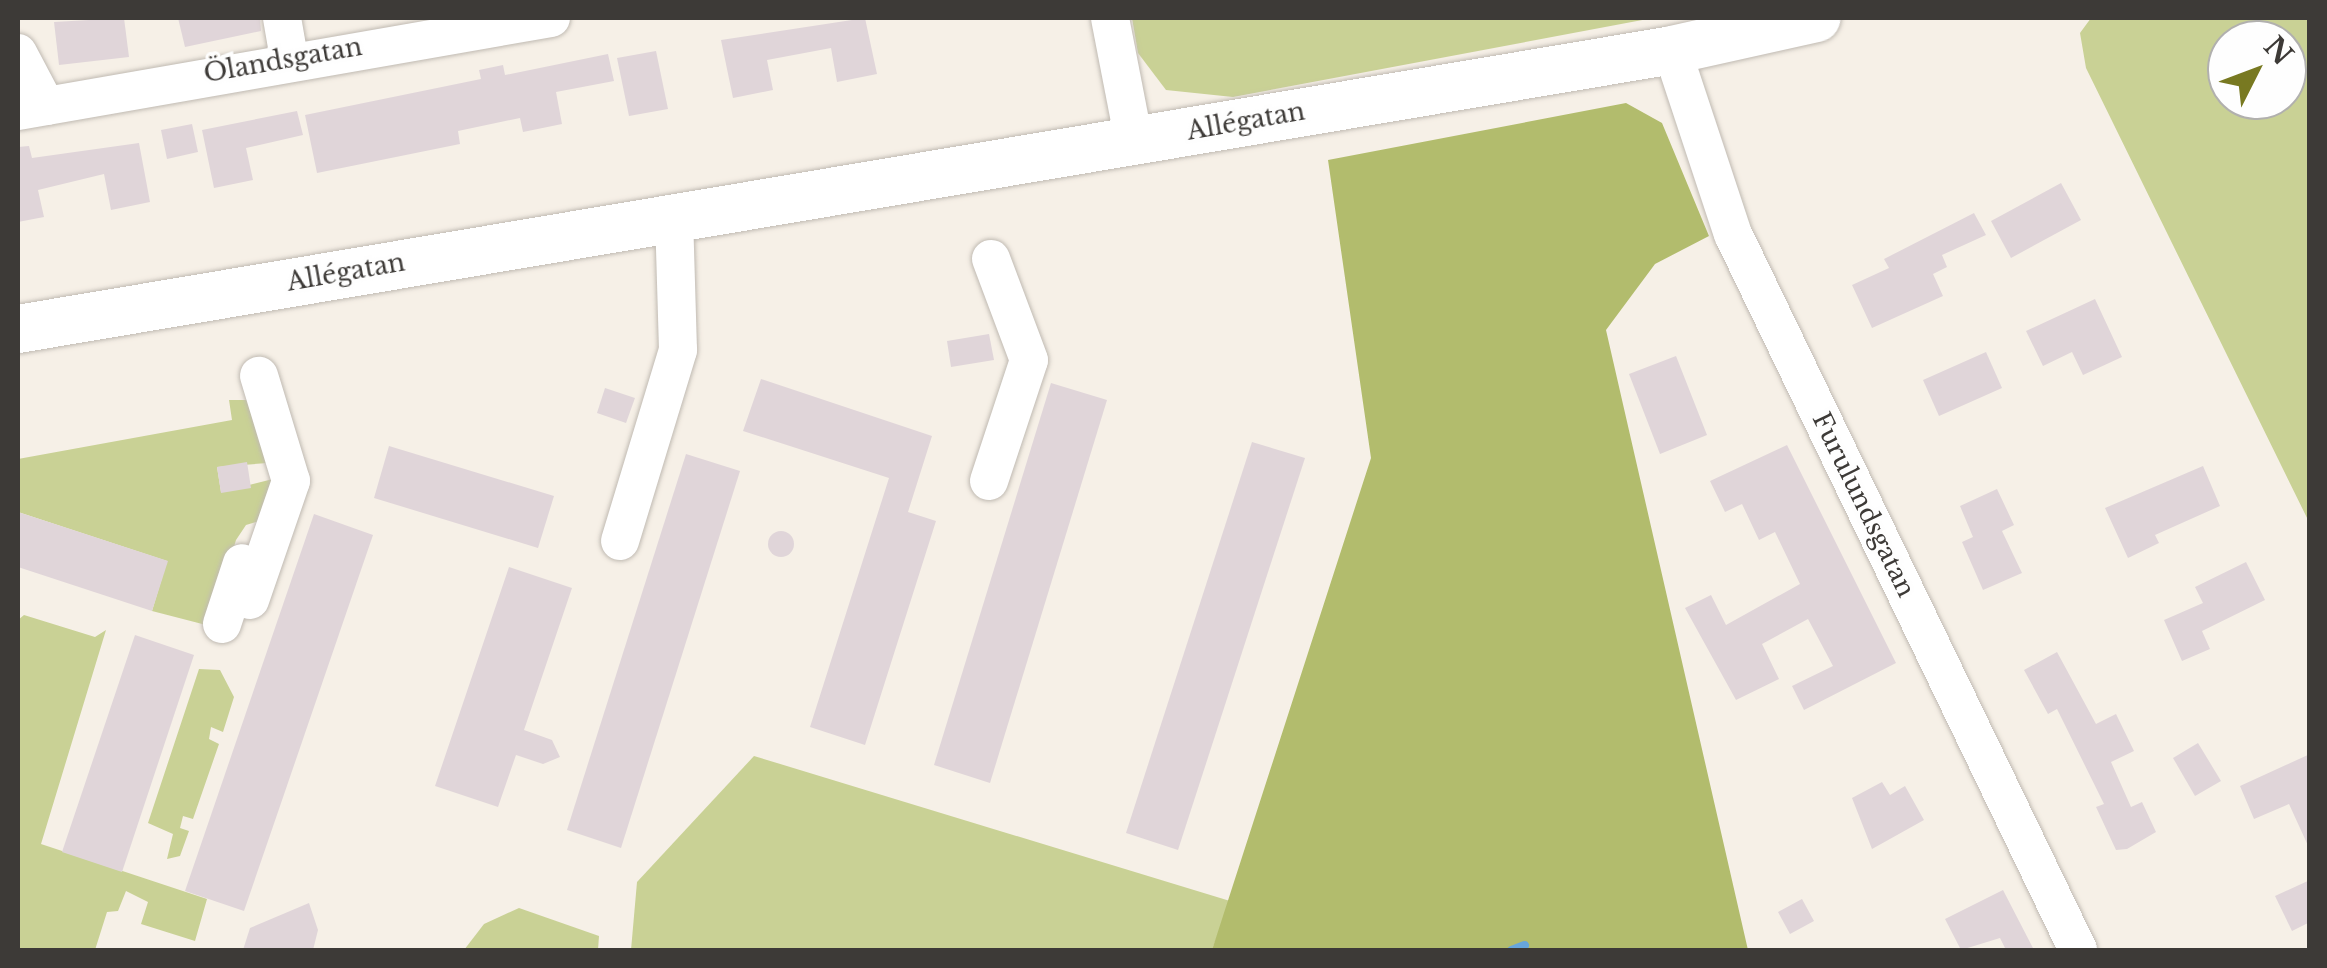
<!DOCTYPE html>
<html>
<head>
<meta charset="utf-8">
<style>
	body { margin:0 }
	#map { position:relative; width:2327px; height:968px; overflow:hidden; background:#f6f0e7; font-family:"Libre Baskerville",serif }
	div>[style] { position:absolute }
	[style*='--x'] { left:calc(var(--x)*1px); top:calc(var(--y)*1px); width:calc(var(--w)*1px); rotate:calc(var(--a)*1deg) }
	.green>* { inset:0; background:#c9d195 }
	.forest>* { inset:0; background:#b2bc6d }
	.stream>* { height:9px; margin:-4.5px; padding:0 4.5px; transform-origin:4.5px; border-radius:4.5px; background:#67a6dc }
	.building>* { inset:0; background:#e0d5d9 }
	.round { border-radius:50% }
	.roads { filter:drop-shadow(0 0 2px #c0bab2) drop-shadow(0 0 2px #c0bab2) }
	.minor>* { height:38px; margin:-19px; padding:0 19px; transform-origin:19px; border-radius:19px; background:#fff }
	.tertiary>* { height:48px; margin:-24px; padding:0 24px; transform-origin:24px; border-radius:24px; background:#fff }
	span { translate:-50% -50%; white-space:nowrap; text-align:center; line-height:1.15; -webkit-text-stroke:8px #fefefe; paint-order:stroke }
	.street-label { font-size:25px; color:#3d3a37 }
	.frame { position:absolute; inset:0; border:20px solid #3d3a37; pointer-events:none }
	.north { position:absolute; left:2207px; top:20px; width:100px; height:100px; box-sizing:border-box; background:#fefefe; border:2px solid #b1b0ae; border-radius:50%; rotate:48deg; font-size:28px; font-weight:700; line-height:40px; text-align:center; color:#3d3a37 }
	.north::after { content:''; display:block; margin:auto; width:35px; height:45px; background:#787921; clip-path:polygon(50% 0,100% 100%,50% 72%,0 100%) }
</style>
</head>
<body>
<div id="map">
	<div class="green">
		<div style="clip-path:polygon(1132px 18px,1653px 18px,1233px 97px,1166px 90px,1138px 53px)"></div>
		<div style="clip-path:polygon(evenodd,2091px 18px,2309px 18px,2309px 522px,2086px 68px,2080px 33px,2091px 18px,2287px 40px,2287px 100px,2227px 100px,2227px 40px,2287px 40px)"></div>
		<div style="clip-path:polygon(229px 400px,251px 400px,267px 463px,217px 467px,221px 492px,273px 479px,262px 520px,246px 525px,236px 540px,210px 626px,152px 611px,167px 561px,18px 512px,18px 459px,232px 420px)"></div>
		<div style="clip-path:polygon(24px 615px,95px 637px,106px 630px,41px 844px,207px 899px,195px 941px,141px 924px,148px 902px,126px 891px,118px 911px,107px 912px,95px 950px,18px 950px,18px 620px)"></div>
		<div style="clip-path:polygon(199px 669px,220px 670px,234px 697px,223px 732px,211px 727px,209px 739px,219px 744px,193px 819px,183px 816px,180px 828px,189px 831px,180px 856px,167px 859px,173px 834px,148px 823px)"></div>
		<div style="clip-path:polygon(754px 756px,1230px 901px,1212px 950px,631px 950px,637px 882px)"></div>
		<div style="clip-path:polygon(519px 908px,599px 936px,598px 950px,464px 950px,484px 924px)"></div>
	</div>
	<div class="forest">
		<div style="clip-path:polygon(1626px 103px,1662px 123px,1709px 236px,1655px 264px,1606px 330px,1748px 950px,1212px 950px,1371px 458px,1328px 160px)"></div>
	</div>
	<div class="stream">
		<div style="--x:1511;--y:950;--w:14;--a:-21"></div>
	</div>
	<div class="building">
		<div style="clip-path:polygon(124px 18px,129px 57px,59px 65px,54px 22px)"></div>
		<div style="clip-path:polygon(178px 18px,260px 18px,261px 31px,185px 47px)"></div>
		<div style="clip-path:polygon(865px 18px,877px 74px,837px 82px,831px 48px,767px 60px,773px 90px,733px 98px,721px 40px)"></div>
		<div style="clip-path:polygon(656px 51px,668px 109px,629px 116px,617px 58px)"></div>
		<div style="clip-path:polygon(608px 54px,614px 81px,556px 92px,562px 124px,523px 132px,520px 118px,458px 131px,460px 144px,317px 173px,305px 115px,481px 79px,479px 70px,503px 65px,505px 75px)"></div>
		<div style="clip-path:polygon(297px 111px,303px 135px,246px 148px,253px 180px,214px 188px,202px 130px)"></div>
		<div style="clip-path:polygon(192px 124px,198px 152px,167px 159px,161px 130px)"></div>
		<div style="clip-path:polygon(139px 143px,150px 202px,111px 210px,104px 174px,38px 190px,44px 217px,18px 222px,18px 147px,29px 146px,32px 158px)"></div>
		<div style="clip-path:polygon(2061px 183px,2081px 220px,2011px 258px,1991px 221px)"></div>
		<div style="clip-path:polygon(1974px 213px,1986px 235px,1942px 255px,1947px 267px,1933px 274px,1943px 296px,1872px 328px,1852px 285px,1889px 268px,1884px 259px)"></div>
		<div style="clip-path:polygon(2095px 299px,2122px 357px,2083px 375px,2072px 352px,2043px 366px,2026px 331px)"></div>
		<div style="clip-path:polygon(989px 334px,994px 360px,951px 367px,947px 341px)"></div>
		<div style="clip-path:polygon(1986px 352px,2002px 388px,1939px 416px,1923px 380px)"></div>
		<div style="clip-path:polygon(1676px 356px,1707px 435px,1660px 454px,1629px 374px)"></div>
		<div style="clip-path:polygon(761px 379px,932px 436px,908px 512px,936px 521px,865px 745px,810px 727px,889px 478px,743px 431px)"></div>
		<div style="clip-path:polygon(1051px 383px,1107px 400px,990px 783px,934px 765px)"></div>
		<div style="clip-path:polygon(605px 388px,635px 398px,626px 423px,597px 413px)"></div>
		<div style="clip-path:polygon(1252px 442px,1305px 458px,1178px 850px,1126px 833px)"></div>
		<div style="clip-path:polygon(1787px 445px,1896px 663px,1804px 710px,1792px 686px,1833px 666px,1808px 619px,1762px 644px,1779px 679px,1736px 700px,1685px 608px,1711px 595px,1726px 625px,1800px 584px,1775px 532px,1759px 540px,1742px 504px,1725px 512px,1710px 481px)"></div>
		<div style="clip-path:polygon(389px 446px,554px 496px,538px 548px,374px 498px)"></div>
		<div style="clip-path:polygon(686px 454px,740px 471px,621px 848px,567px 830px)"></div>
		<div style="clip-path:polygon(247px 462px,251px 488px,221px 493px,217px 467px)"></div>
		<div style="clip-path:polygon(2203px 466px,2220px 506px,2155px 535px,2159px 543px,2128px 558px,2105px 508px)"></div>
		<div style="clip-path:polygon(1997px 489px,2014px 525px,2002px 531px,2022px 573px,1983px 590px,1962px 542px,1973px 537px,1960px 506px)"></div>
		<div style="clip-path:polygon(18px 512px,168px 561px,152px 611px,18px 567px)"></div>
		<div style="clip-path:polygon(314px 514px,373px 535px,244px 911px,185px 891px)"></div>
		<div class="round" style="left:768px;top:531px;width:26px;height:26px"></div>
		<div style="clip-path:polygon(2246px 562px,2265px 600px,2202px 631px,2210px 649px,2182px 661px,2164px 620px,2203px 603px,2195px 587px)"></div>
		<div style="clip-path:polygon(509px 567px,572px 588px,524px 730px,552px 740px,560px 757px,543px 764px,516px 755px,498px 807px,435px 786px)"></div>
		<div style="clip-path:polygon(135px 635px,194px 655px,122px 872px,62px 852px)"></div>
		<div style="clip-path:polygon(2057px 652px,2096px 724px,2116px 714px,2134px 751px,2111px 762px,2131px 807px,2142px 802px,2156px 832px,2127px 849px,2116px 850px,2096px 807px,2104px 804px,2057px 709px,2048px 714px,2024px 670px)"></div>
		<div style="clip-path:polygon(2198px 743px,2221px 781px,2195px 796px,2173px 758px)"></div>
		<div style="clip-path:polygon(2310px 754px,2310px 850px,2289px 804px,2254px 819px,2240px 786px)"></div>
		<div style="clip-path:polygon(1882px 782px,1890px 795px,1905px 786px,1924px 820px,1872px 849px,1852px 798px)"></div>
		<div style="clip-path:polygon(2310px 880px,2310px 922px,2292px 931px,2275px 896px)"></div>
		<div style="clip-path:polygon(2003px 890px,2034px 950px,2006px 950px,2000px 938px,1961px 950px,1945px 919px)"></div>
		<div style="clip-path:polygon(1802px 899px,1814px 921px,1790px 934px,1778px 912px)"></div>
		<div style="clip-path:polygon(309px 903px,318px 930px,313px 950px,243px 950px,250px 928px)"></div>
	</div>
	<div class="roads">
		<div class="minor">
			<div style="--x:282;--y:18;--w:41;--a:80.1"></div>
			<div style="--x:1110;--y:18;--w:125;--a:79"></div>
			<div style="--x:1672;--y:50;--w:194;--a:71.7"></div>
			<div style="--x:1733;--y:234;--w:795;--a:64.27"></div>
			<div style="--x:18;--y:53;--w:60;--a:62.2"></div>
			<div style="--x:18;--y:111;--w:541;--a:-9.9"></div>
			<div style="--x:989;--y:481;--w:127;--a:-71.7"></div>
			<div style="--x:1029;--y:360;--w:108;--a:-110.6"></div>
			<div style="--x:620;--y:541;--w:200;--a:-73.1"></div>
			<div style="--x:678;--y:350;--w:133;--a:-91.7"></div>
			<div style="--x:250;--y:600;--w:126;--a:-71"></div>
			<div style="--x:291;--y:481;--w:110;--a:-106.9"></div>
			<div style="--x:222;--y:624;--w:64;--a:-71.8"></div>
		</div>
		<div class="tertiary">
			<div style="--x:18;--y:329;--w:1677;--a:-9.57"></div>
			<div style="--x:1672;--y:50;--w:148;--a:-12.5"></div>
		</div>
	</div>
	<div class="street-label">
		<span style="left:283px;top:61px;rotate:-10deg">Ölandsgatan</span>
		<span style="left:1246px;top:122px;rotate:-10deg">Allégatan</span>
		<span style="left:346px;top:273px;rotate:-10deg">Allégatan</span>
		<span style="left:1863px;top:505px;rotate:64deg">Furulundsgatan</span>
	</div>
	<div class="frame"></div>
	<div class="north">N</div>
</div>
</body>
</html>
